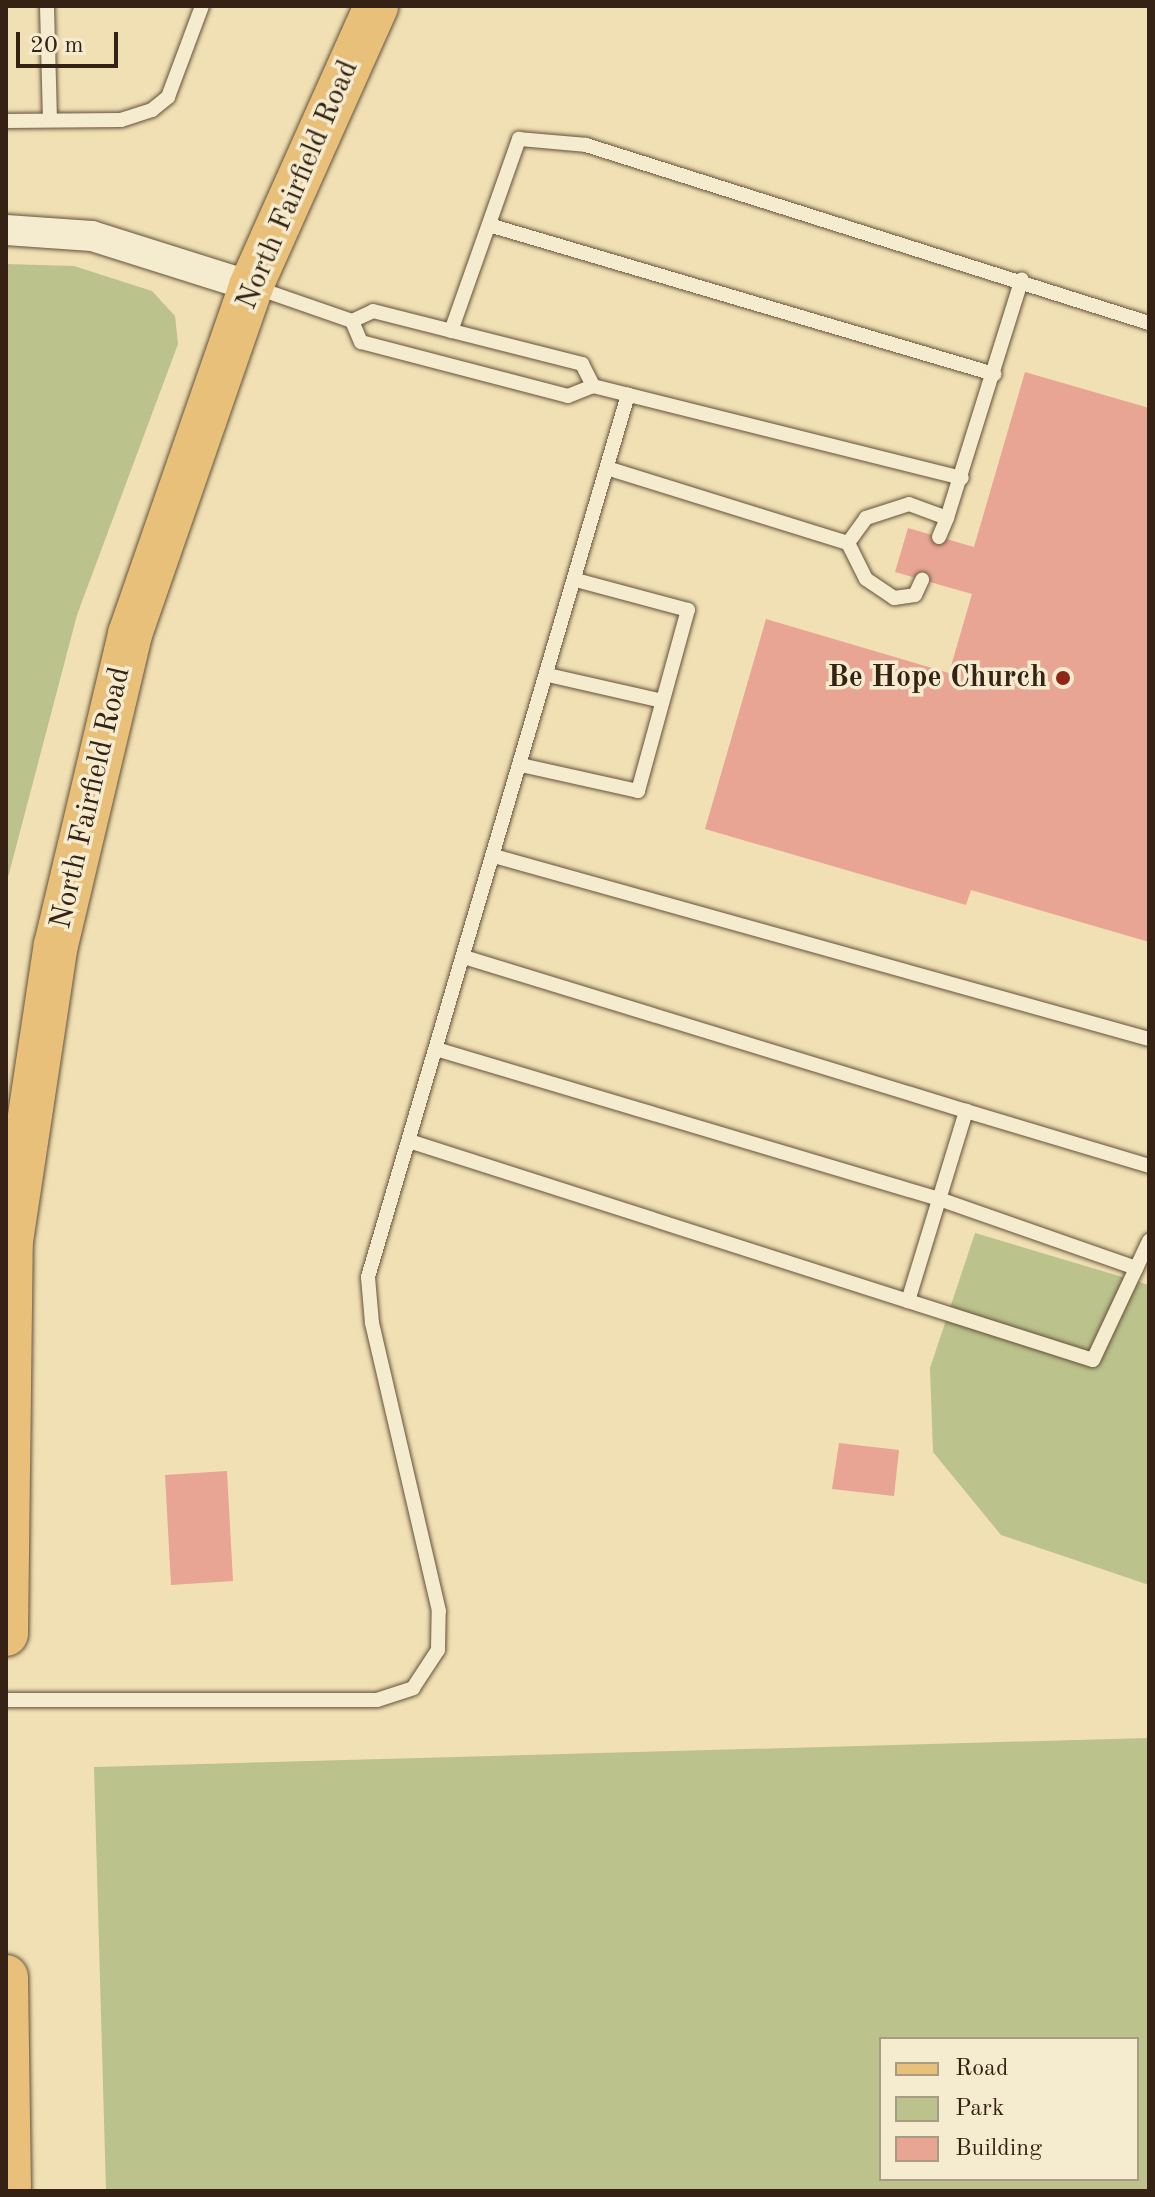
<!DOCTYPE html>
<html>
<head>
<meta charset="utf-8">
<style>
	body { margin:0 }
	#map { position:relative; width:1155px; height:2197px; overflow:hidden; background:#f0e0b3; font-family:"Old Standard TT",serif }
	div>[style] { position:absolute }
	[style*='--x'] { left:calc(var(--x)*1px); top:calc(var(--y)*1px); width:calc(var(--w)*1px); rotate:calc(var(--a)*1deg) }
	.green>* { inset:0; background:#bbc28b }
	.building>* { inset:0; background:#e8a594 }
	.roads { filter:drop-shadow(0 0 2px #64523c) drop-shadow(0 0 2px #64523c) }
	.service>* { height:14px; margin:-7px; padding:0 7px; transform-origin:7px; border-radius:7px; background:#f5ebce }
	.minor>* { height:30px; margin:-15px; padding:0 15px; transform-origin:15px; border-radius:15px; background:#f5ebce }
	.primary>* { height:44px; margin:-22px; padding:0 22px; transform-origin:22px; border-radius:22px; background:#e8c07a }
	.dots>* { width:22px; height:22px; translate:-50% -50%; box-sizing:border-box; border:4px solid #f5ebce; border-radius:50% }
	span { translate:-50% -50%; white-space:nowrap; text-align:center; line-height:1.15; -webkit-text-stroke:7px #f5ebce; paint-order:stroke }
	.street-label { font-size:30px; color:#352214 }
	.poi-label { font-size:30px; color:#352214; font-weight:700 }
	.right { translate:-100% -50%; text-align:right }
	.frame { position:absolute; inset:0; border:8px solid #352214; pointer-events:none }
	.legend { position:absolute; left:879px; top:2037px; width:260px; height:144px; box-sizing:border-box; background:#f5ebce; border:2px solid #a89b84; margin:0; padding:10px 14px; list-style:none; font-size:24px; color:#352214 }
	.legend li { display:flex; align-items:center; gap:16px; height:40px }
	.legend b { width:40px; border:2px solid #a89b84 }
	.scale { position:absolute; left:16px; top:32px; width:102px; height:36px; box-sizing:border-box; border:4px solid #352214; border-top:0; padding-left:10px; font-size:24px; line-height:28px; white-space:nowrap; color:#352214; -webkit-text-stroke:6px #f5ebce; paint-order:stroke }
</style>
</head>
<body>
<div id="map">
	<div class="green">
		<div style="clip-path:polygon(6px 264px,74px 266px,152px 291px,175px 316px,178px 344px,77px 615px,6px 885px)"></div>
		<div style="clip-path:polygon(975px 1233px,1149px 1285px,1149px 1585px,1001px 1535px,933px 1452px,930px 1368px)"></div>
		<div style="clip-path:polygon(evenodd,1149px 1738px,1149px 2191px,106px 2191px,94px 1767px,1149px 1738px,881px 2039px,1137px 2039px,1137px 2179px,881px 2179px,881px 2039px)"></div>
	</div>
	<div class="building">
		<div style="clip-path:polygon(1025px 372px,1149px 408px,1149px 942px,971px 890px,966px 905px,705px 829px,766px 619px,949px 673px,972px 594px,895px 572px,908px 528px,974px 547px)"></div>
		<div style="clip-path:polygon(839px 1443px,899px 1450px,894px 1496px,832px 1489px)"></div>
		<div style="clip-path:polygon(227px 1471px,233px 1581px,171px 1585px,165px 1475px)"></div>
	</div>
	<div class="roads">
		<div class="service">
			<div style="--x:47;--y:6;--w:114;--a:88.5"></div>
			<div style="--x:6;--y:121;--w:115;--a:-0.5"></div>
			<div style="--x:121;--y:120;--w:33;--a:-18"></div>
			<div style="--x:152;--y:110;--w:21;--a:-39"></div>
			<div style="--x:168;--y:97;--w:97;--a:-69.5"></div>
			<div style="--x:489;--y:225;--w:527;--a:16.44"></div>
			<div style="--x:257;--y:288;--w:101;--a:19.2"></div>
			<div style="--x:352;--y:321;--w:23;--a:-25"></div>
			<div style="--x:373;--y:311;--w:216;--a:14.2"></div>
			<div style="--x:582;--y:364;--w:25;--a:63"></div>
			<div style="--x:352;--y:321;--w:23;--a:67"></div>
			<div style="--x:361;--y:342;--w:214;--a:14.6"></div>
			<div style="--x:568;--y:396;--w:27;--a:-22"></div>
			<div style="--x:593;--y:386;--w:380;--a:14"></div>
			<div style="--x:451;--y:331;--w:204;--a:-70.5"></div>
			<div style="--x:519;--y:139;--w:67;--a:5.1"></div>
			<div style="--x:586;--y:145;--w:590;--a:17.55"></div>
			<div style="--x:610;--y:469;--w:249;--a:17.3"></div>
			<div style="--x:848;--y:543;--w:31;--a:-54"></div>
			<div style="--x:866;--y:518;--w:45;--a:-18"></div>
			<div style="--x:909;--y:504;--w:40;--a:20.2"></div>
			<div style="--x:947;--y:518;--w:250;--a:-72.6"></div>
			<div style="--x:939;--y:537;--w:21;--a:-67"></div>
			<div style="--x:848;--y:543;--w:40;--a:63.4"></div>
			<div style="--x:866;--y:579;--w:34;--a:34"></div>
			<div style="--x:894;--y:598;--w:21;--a:-8"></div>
			<div style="--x:915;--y:595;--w:17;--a:-65"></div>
			<div style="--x:548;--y:675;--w:117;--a:12.8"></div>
			<div style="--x:521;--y:765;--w:120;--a:12.5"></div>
			<div style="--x:638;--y:791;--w:188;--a:-74.6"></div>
			<div style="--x:688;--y:610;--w:116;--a:-165"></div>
			<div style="--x:494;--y:856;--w:680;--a:15.61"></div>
			<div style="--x:464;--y:957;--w:525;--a:17.05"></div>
			<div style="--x:436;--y:1049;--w:525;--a:16.61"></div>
			<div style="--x:939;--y:1199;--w:209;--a:19.3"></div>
			<div style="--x:409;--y:1141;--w:524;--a:17.78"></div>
			<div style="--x:908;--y:1301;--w:199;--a:-73"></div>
			<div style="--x:966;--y:1111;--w:191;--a:16.7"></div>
			<div style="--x:908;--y:1301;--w:194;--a:17.7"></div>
			<div style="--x:1093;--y:1360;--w:132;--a:-64.8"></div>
			<div style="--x:6;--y:1700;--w:371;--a:0"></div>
			<div style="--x:377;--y:1700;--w:38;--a:-18"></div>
			<div style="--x:413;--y:1688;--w:45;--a:-56.7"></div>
			<div style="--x:438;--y:1650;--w:39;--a:-89"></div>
			<div style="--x:439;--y:1611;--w:296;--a:-103.1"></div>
			<div style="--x:372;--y:1323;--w:46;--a:-95"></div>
			<div style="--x:368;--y:1277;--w:920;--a:-73.58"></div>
		</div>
		<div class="minor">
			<div style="--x:6;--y:230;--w:86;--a:4"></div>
			<div style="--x:92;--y:236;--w:167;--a:17.5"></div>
		</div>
		<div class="primary">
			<div style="--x:6;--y:1634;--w:393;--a:-89.3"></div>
			<div style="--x:11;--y:1241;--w:299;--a:-81.4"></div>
			<div style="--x:56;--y:945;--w:320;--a:-76.6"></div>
			<div style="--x:130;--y:634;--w:368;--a:-70.8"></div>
			<div style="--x:251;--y:286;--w:307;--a:-65.9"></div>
			<div style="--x:6;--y:1977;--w:214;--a:89.2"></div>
		</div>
	</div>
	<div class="dots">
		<div style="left:1063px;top:678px;background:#8f2418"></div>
	</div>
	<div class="street-label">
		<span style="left:298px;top:185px;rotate:-67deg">North Fairfield Road</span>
		<span style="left:91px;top:798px;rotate:-77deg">North Fairfield Road</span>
	</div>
	<div class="poi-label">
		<span class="right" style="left:1047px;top:678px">Be Hope Church</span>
	</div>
	<div class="frame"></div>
	<ul class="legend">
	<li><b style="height:10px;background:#e8c07a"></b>Road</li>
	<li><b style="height:22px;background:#bbc28b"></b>Park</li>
	<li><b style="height:22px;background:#e8a594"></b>Building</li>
	</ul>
	<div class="scale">20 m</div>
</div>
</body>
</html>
